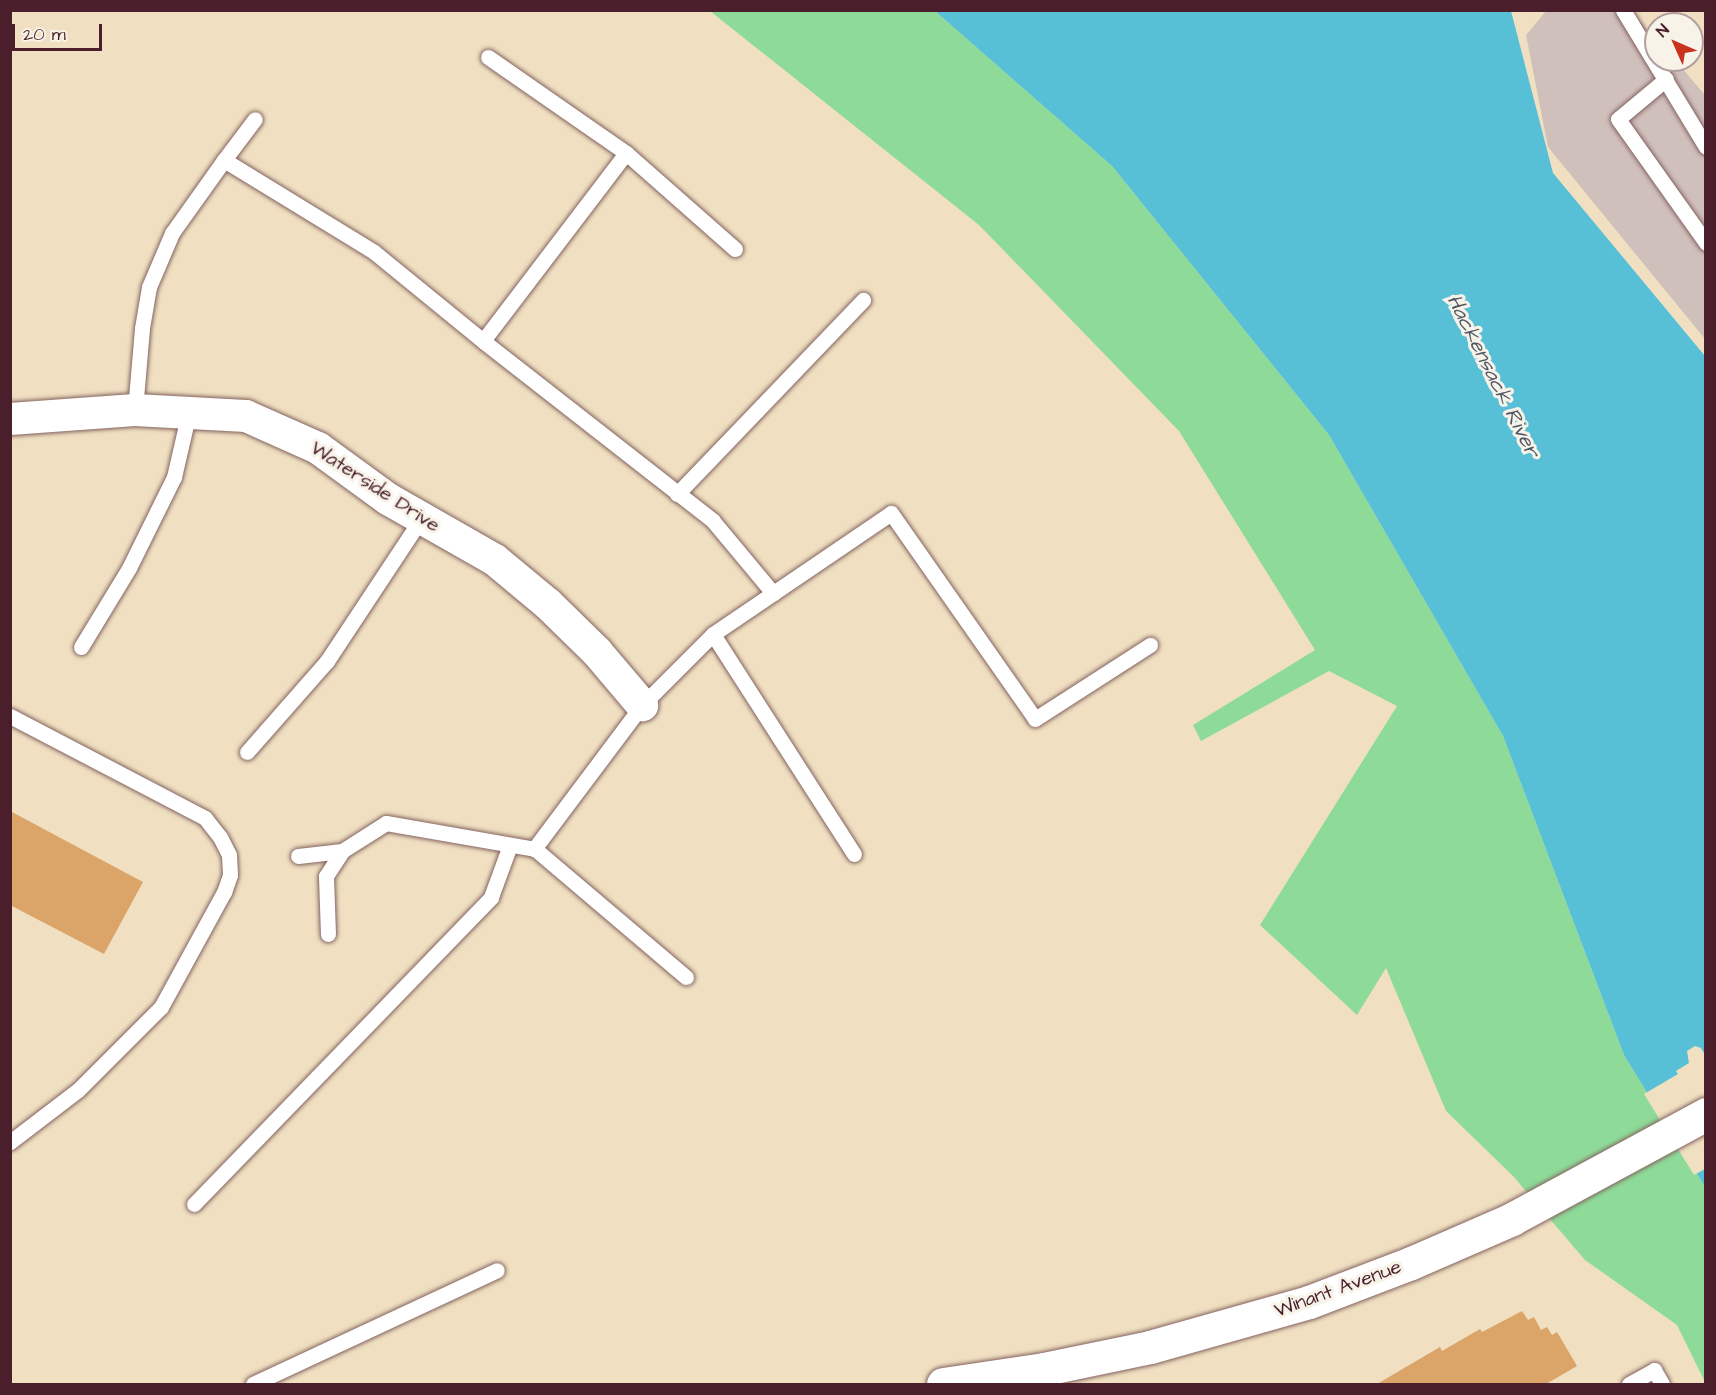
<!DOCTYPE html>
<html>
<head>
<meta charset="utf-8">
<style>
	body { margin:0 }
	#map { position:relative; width:1716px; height:1395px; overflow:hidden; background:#f0e0c1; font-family:"Architects Daughter",sans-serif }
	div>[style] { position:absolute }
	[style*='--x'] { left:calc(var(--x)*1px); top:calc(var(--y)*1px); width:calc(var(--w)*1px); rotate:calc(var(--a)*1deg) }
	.industrial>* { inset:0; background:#d0c0bc }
	.green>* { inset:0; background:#8edb99 }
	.water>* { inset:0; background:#58c0d6 }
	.pier>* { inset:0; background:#f0e0c1 }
	.building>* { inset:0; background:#dba468 }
	.roads { filter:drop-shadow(0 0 2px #846360) drop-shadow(0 0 2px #846360) }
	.lane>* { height:15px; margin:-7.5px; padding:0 7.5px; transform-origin:7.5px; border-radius:7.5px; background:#fff }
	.street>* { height:32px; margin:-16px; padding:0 16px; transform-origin:16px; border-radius:16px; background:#fff }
	.highway>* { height:33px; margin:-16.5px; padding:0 16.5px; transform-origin:16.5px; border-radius:16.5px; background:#fff }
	span { translate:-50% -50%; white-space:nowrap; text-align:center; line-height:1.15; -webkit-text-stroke:6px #f7f3e8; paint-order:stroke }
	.street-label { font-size:20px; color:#4a1f2b }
	.water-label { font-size:21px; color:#4f5767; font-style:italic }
	.frame { position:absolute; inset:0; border:12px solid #4a1f2b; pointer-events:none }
	.north { position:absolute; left:1644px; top:12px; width:60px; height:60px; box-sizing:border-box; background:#f7f3e8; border:2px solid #b29e9c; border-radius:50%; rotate:315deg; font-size:16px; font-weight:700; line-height:24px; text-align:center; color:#4a1f2b }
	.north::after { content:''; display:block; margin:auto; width:21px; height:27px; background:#c8321e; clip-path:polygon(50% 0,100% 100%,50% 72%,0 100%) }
	.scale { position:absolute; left:12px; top:24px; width:90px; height:27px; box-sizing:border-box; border:3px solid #4a1f2b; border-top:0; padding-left:8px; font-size:18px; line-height:21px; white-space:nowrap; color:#4a1f2b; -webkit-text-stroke:4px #f7f3e8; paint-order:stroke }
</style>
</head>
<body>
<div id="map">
	<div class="industrial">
		<div style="clip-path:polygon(1546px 11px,1631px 11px,1656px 39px,1656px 60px,1675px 60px,1705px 95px,1705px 339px,1548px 147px,1526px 35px)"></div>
	</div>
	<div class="green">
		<div style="clip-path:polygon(710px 11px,935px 11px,1112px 166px,1329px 435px,1503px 736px,1624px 1055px,1705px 1187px,1705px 1382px,1677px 1325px,1585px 1260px,1513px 1176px,1446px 1111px,1386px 968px,1357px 1015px,1260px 925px,1397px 706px,1329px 671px,1201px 741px,1193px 725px,1315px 650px,1179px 431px,979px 225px)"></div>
	</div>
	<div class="water">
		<div style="clip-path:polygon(935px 11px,1511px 11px,1553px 173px,1705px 356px,1705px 1187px,1624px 1055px,1503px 736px,1329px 435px,1112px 166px)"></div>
	</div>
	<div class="pier">
		<div style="clip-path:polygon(1695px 1046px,1701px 1048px,1705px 1055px,1705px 1169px,1694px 1175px,1644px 1094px,1678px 1074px,1676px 1071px,1689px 1063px,1687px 1051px)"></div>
	</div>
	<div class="building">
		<div style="clip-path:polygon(10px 811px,143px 882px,104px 954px,10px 905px)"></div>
		<div style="clip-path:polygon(1522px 1311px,1528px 1320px,1534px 1317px,1541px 1330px,1547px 1327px,1552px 1335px,1557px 1332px,1577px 1366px,1546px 1384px,1377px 1384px,1440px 1347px,1442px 1351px,1480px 1329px,1482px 1332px)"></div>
	</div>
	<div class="roads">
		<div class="lane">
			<div style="--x:1623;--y:10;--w:160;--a:58.8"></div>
			<div style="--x:488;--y:57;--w:168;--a:34.8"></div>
			<div style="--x:1666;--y:79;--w:62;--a:140.2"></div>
			<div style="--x:1618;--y:119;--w:152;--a:54.6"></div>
			<div style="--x:224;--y:160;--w:51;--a:-52.9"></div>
			<div style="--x:735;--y:249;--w:145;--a:-138.6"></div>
			<div style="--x:626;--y:153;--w:236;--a:127.3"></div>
			<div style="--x:483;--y:341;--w:292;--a:38"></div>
			<div style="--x:713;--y:521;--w:94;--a:50.2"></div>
			<div style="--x:135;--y:410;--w:82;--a:-85.1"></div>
			<div style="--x:142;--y:328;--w:42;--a:-80.3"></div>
			<div style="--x:149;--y:287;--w:59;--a:-66.9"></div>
			<div style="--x:172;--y:233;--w:90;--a:-54.5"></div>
			<div style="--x:224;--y:160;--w:176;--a:31.5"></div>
			<div style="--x:374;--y:252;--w:141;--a:39.2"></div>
			<div style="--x:677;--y:494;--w:269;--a:-46.2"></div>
			<div style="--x:81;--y:647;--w:92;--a:-58.7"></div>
			<div style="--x:129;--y:568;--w:102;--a:-63.7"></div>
			<div style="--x:174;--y:477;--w:67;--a:-77"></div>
			<div style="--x:10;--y:716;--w:220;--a:27.6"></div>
			<div style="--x:205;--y:818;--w:24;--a:52"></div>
			<div style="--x:220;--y:837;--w:20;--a:63"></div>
			<div style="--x:229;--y:855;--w:20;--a:87"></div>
			<div style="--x:230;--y:875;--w:18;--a:109"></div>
			<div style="--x:224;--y:892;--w:131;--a:118.7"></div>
			<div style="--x:161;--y:1007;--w:117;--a:135"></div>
			<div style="--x:78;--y:1090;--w:86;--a:142.6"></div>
			<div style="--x:247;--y:752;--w:121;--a:-48.7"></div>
			<div style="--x:327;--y:661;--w:170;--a:-56.5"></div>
			<div style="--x:534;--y:849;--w:180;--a:-53.1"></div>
			<div style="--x:642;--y:705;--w:100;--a:-45"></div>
			<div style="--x:854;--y:854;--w:261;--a:-122.7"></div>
			<div style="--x:713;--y:634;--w:215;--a:-34.2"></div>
			<div style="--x:891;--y:513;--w:251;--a:55"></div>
			<div style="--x:1035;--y:719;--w:137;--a:-32.8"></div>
			<div style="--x:298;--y:856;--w:44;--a:-6.5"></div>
			<div style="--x:342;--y:851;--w:52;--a:-32.5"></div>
			<div style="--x:386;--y:823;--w:151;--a:9.9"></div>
			<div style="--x:535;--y:849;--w:198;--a:40.3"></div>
			<div style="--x:328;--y:934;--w:58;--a:-92"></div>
			<div style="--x:326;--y:876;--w:30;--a:-57"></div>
			<div style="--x:194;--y:1204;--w:427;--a:-45.9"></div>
			<div style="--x:491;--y:897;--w:55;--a:-69.9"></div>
			<div style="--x:253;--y:1384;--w:269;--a:-25"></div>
			<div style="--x:1629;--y:1384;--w:29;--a:-29"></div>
			<div style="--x:1654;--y:1370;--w:16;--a:60"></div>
		</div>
		<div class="street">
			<div style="--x:10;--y:419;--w:125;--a:-4.1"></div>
			<div style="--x:135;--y:410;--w:111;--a:3.1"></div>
			<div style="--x:246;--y:416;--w:79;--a:24"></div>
			<div style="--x:318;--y:448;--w:87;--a:36.1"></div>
			<div style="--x:388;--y:499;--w:123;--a:29.7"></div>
			<div style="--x:495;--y:560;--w:69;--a:39.7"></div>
			<div style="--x:548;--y:604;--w:69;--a:44.4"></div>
			<div style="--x:597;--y:652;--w:70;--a:49.7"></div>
		</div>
		<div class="highway">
			<div style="--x:943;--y:1384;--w:102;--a:-8.4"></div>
			<div style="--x:1044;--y:1369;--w:108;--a:-11.7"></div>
			<div style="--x:1150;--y:1347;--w:165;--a:-15.8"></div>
			<div style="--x:1309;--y:1302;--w:109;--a:-20.9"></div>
			<div style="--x:1411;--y:1263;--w:110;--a:-23.5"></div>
			<div style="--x:1512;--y:1219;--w:221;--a:-28.4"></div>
		</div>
	</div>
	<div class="street-label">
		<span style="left:375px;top:487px;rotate:33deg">Waterside Drive</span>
		<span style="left:1338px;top:1289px;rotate:-20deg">Winant Avenue</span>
	</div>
	<div class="water-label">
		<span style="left:1493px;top:376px;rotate:63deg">Hackensack River</span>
	</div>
	<div class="frame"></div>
	<div class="north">N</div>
	<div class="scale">20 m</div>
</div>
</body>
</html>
